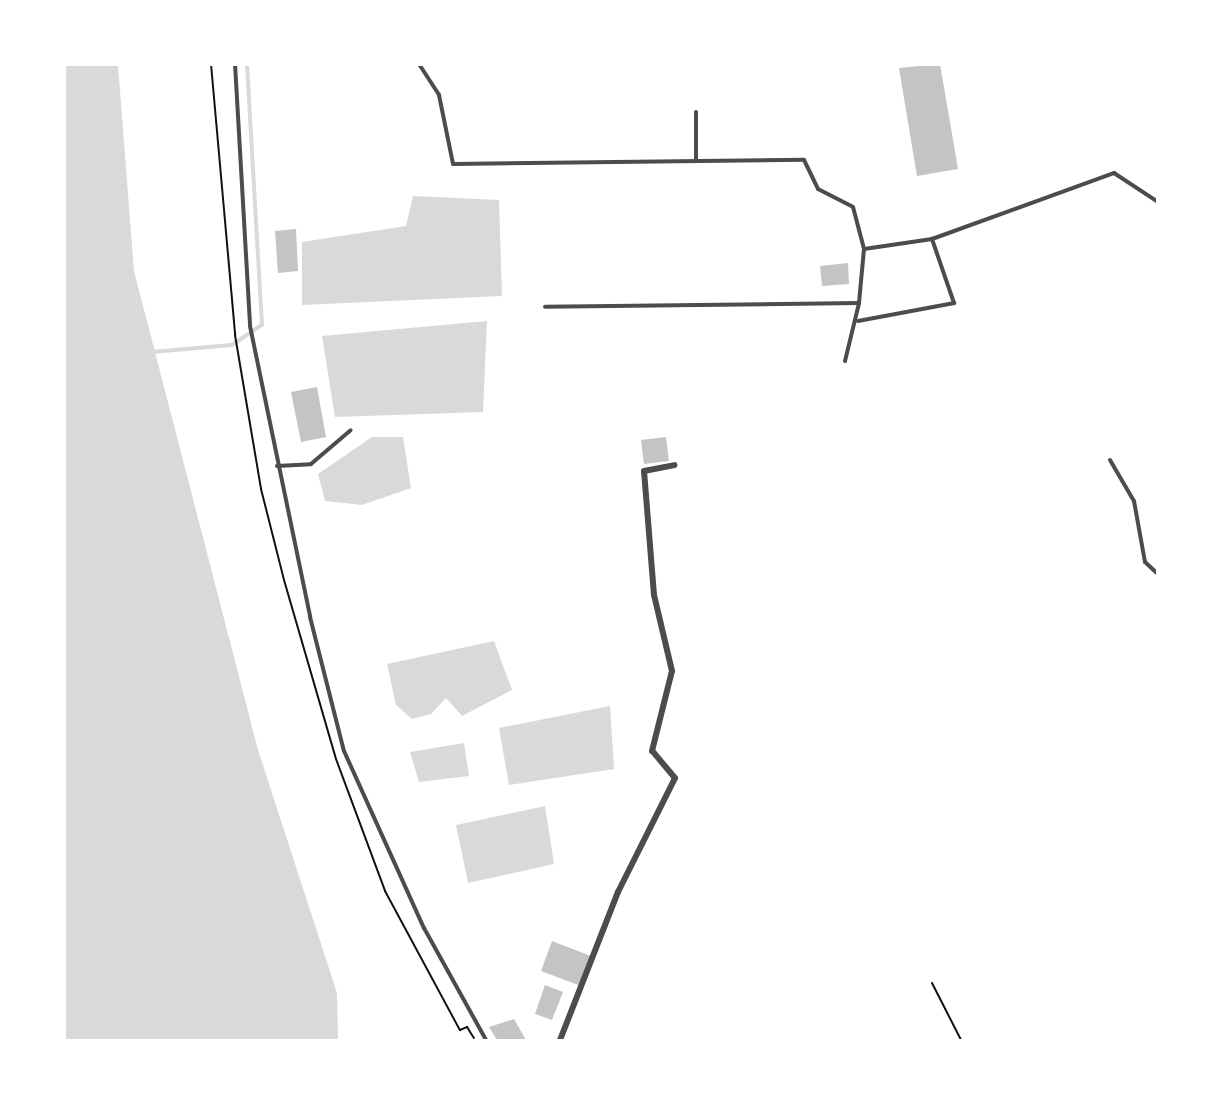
<!DOCTYPE html>
<html>
<head>
<meta charset="utf-8">
<style>
	body { margin:0 }
	#map { position:relative; width:1222px; height:1105px; overflow:hidden; background:#fff; font-family:Quicksand,sans-serif }
	div>[style] { position:absolute }
	[style*='--x'] { left:calc(var(--x)*1px); top:calc(var(--y)*1px); width:calc(var(--w)*1px); rotate:calc(var(--a)*1deg) }
	.water>* { inset:0; background:#d9d9d9 }
	.stream>* { height:4px; margin:-2px; padding:0 2px; transform-origin:2px; border-radius:2px; background:#d9d9d9 }
	.building>* { inset:0; background:#c4c4c4 }
	.path>* { height:2px; margin:-1px; padding:0 1px; transform-origin:1px; border-radius:1px; background:#111 }
	.service>* { height:4px; margin:-2px; padding:0 2px; transform-origin:2px; border-radius:2px; background:#4c4c4c }
	.minor>* { height:6px; margin:-3px; padding:0 3px; transform-origin:3px; border-radius:3px; background:#4c4c4c }
	span { translate:-50% -50%; white-space:nowrap; text-align:center; line-height:1.15; -webkit-text-stroke:5px #fff; paint-order:stroke }
	.frame { position:absolute; inset:0; border:66px solid #fff; pointer-events:none }
</style>
</head>
<body>
<div id="map">
	<div class="water">
		<div style="clip-path:polygon(64px 65px,118px 65px,134px 271px,258px 750px,337px 993px,338px 1040px,65px 1040px)"></div>
		<div style="clip-path:polygon(413px 196px,499px 200px,502px 296px,302px 305px,302px 242px,406px 226px)"></div>
		<div style="clip-path:polygon(487px 321px,483px 412px,335px 417px,322px 336px)"></div>
		<div style="clip-path:polygon(372px 437px,403px 437px,411px 488px,362px 505px,325px 501px,318px 474px)"></div>
		<div style="clip-path:polygon(494px 641px,512px 690px,462px 716px,446px 698px,431px 714px,412px 719px,396px 705px,387px 664px)"></div>
		<div style="clip-path:polygon(610px 706px,614px 769px,509px 785px,499px 728px)"></div>
		<div style="clip-path:polygon(464px 743px,469px 776px,419px 782px,410px 752px)"></div>
		<div style="clip-path:polygon(545px 806px,554px 864px,468px 883px,456px 825px)"></div>
	</div>
	<div class="stream">
		<div style="--x:152;--y:352;--w:80;--a:-5"></div>
		<div style="--x:232;--y:345;--w:36;--a:-34"></div>
		<div style="--x:262;--y:325;--w:261;--a:-93.3"></div>
	</div>
	<div class="building">
		<div style="clip-path:polygon(940px 64px,958px 169px,917px 176px,899px 68px)"></div>
		<div style="clip-path:polygon(296px 229px,298px 271px,278px 273px,275px 231px)"></div>
		<div style="clip-path:polygon(848px 263px,849px 284px,822px 286px,820px 266px)"></div>
		<div style="clip-path:polygon(317px 387px,326px 437px,301px 442px,291px 392px)"></div>
		<div style="clip-path:polygon(666px 437px,669px 461px,644px 464px,641px 440px)"></div>
		<div style="clip-path:polygon(552px 941px,591px 956px,581px 986px,541px 971px)"></div>
		<div style="clip-path:polygon(545px 985px,563px 992px,552px 1020px,535px 1014px)"></div>
		<div style="clip-path:polygon(514px 1019px,526px 1040px,497px 1040px,489px 1027px)"></div>
	</div>
	<div class="path">
		<div style="--x:211;--y:64;--w:272;--a:84.9"></div>
		<div style="--x:235;--y:335;--w:156;--a:80.4"></div>
		<div style="--x:261;--y:489;--w:94;--a:75.8"></div>
		<div style="--x:284;--y:580;--w:186;--a:73.8"></div>
		<div style="--x:336;--y:759;--w:141;--a:69.6"></div>
		<div style="--x:385;--y:891;--w:158;--a:61.7"></div>
		<div style="--x:460;--y:1030;--w:8;--a:-23"></div>
		<div style="--x:467;--y:1027;--w:13;--a:58"></div>
		<div style="--x:932;--y:983;--w:64;--a:63"></div>
	</div>
	<div class="service">
		<div style="--x:235;--y:64;--w:262;--a:86.7"></div>
		<div style="--x:250;--y:326;--w:297;--a:78.3"></div>
		<div style="--x:310;--y:617;--w:138;--a:75.8"></div>
		<div style="--x:344;--y:751;--w:194;--a:65.7"></div>
		<div style="--x:424;--y:928;--w:128;--a:61"></div>
		<div style="--x:419;--y:64;--w:37;--a:57"></div>
		<div style="--x:439;--y:95;--w:70;--a:78.5"></div>
		<div style="--x:453;--y:164;--w:351;--a:-0.7"></div>
		<div style="--x:804;--y:160;--w:32;--a:64"></div>
		<div style="--x:818;--y:189;--w:39;--a:27"></div>
		<div style="--x:853;--y:207;--w:43;--a:75.3"></div>
		<div style="--x:864;--y:249;--w:54;--a:95.3"></div>
		<div style="--x:859;--y:303;--w:314;--a:179.3"></div>
		<div style="--x:696;--y:112;--w:47;--a:90"></div>
		<div style="--x:864;--y:249;--w:69;--a:-8.4"></div>
		<div style="--x:932;--y:239;--w:194;--a:-19.9"></div>
		<div style="--x:1114;--y:173;--w:53;--a:33.4"></div>
		<div style="--x:858;--y:321;--w:98;--a:-10.6"></div>
		<div style="--x:954;--y:303;--w:68;--a:-109"></div>
		<div style="--x:845;--y:361;--w:60;--a:-76.4"></div>
		<div style="--x:1110;--y:460;--w:48;--a:59.7"></div>
		<div style="--x:1134;--y:501;--w:62;--a:79.8"></div>
		<div style="--x:1145;--y:562;--w:18;--a:43"></div>
		<div style="--x:277;--y:466;--w:34;--a:-3"></div>
		<div style="--x:311;--y:464;--w:52;--a:-40.4"></div>
	</div>
	<div class="minor">
		<div style="--x:560;--y:1040;--w:159;--a:-68.6"></div>
		<div style="--x:618;--y:892;--w:127;--a:-63.4"></div>
		<div style="--x:675;--y:778;--w:35;--a:-130"></div>
		<div style="--x:652;--y:751;--w:82;--a:-76"></div>
		<div style="--x:672;--y:671;--w:78;--a:-103.3"></div>
		<div style="--x:654;--y:595;--w:124;--a:-94.6"></div>
		<div style="--x:644;--y:471;--w:31;--a:-11"></div>
	</div>
	<div class="frame"></div>
</div>
</body>
</html>
